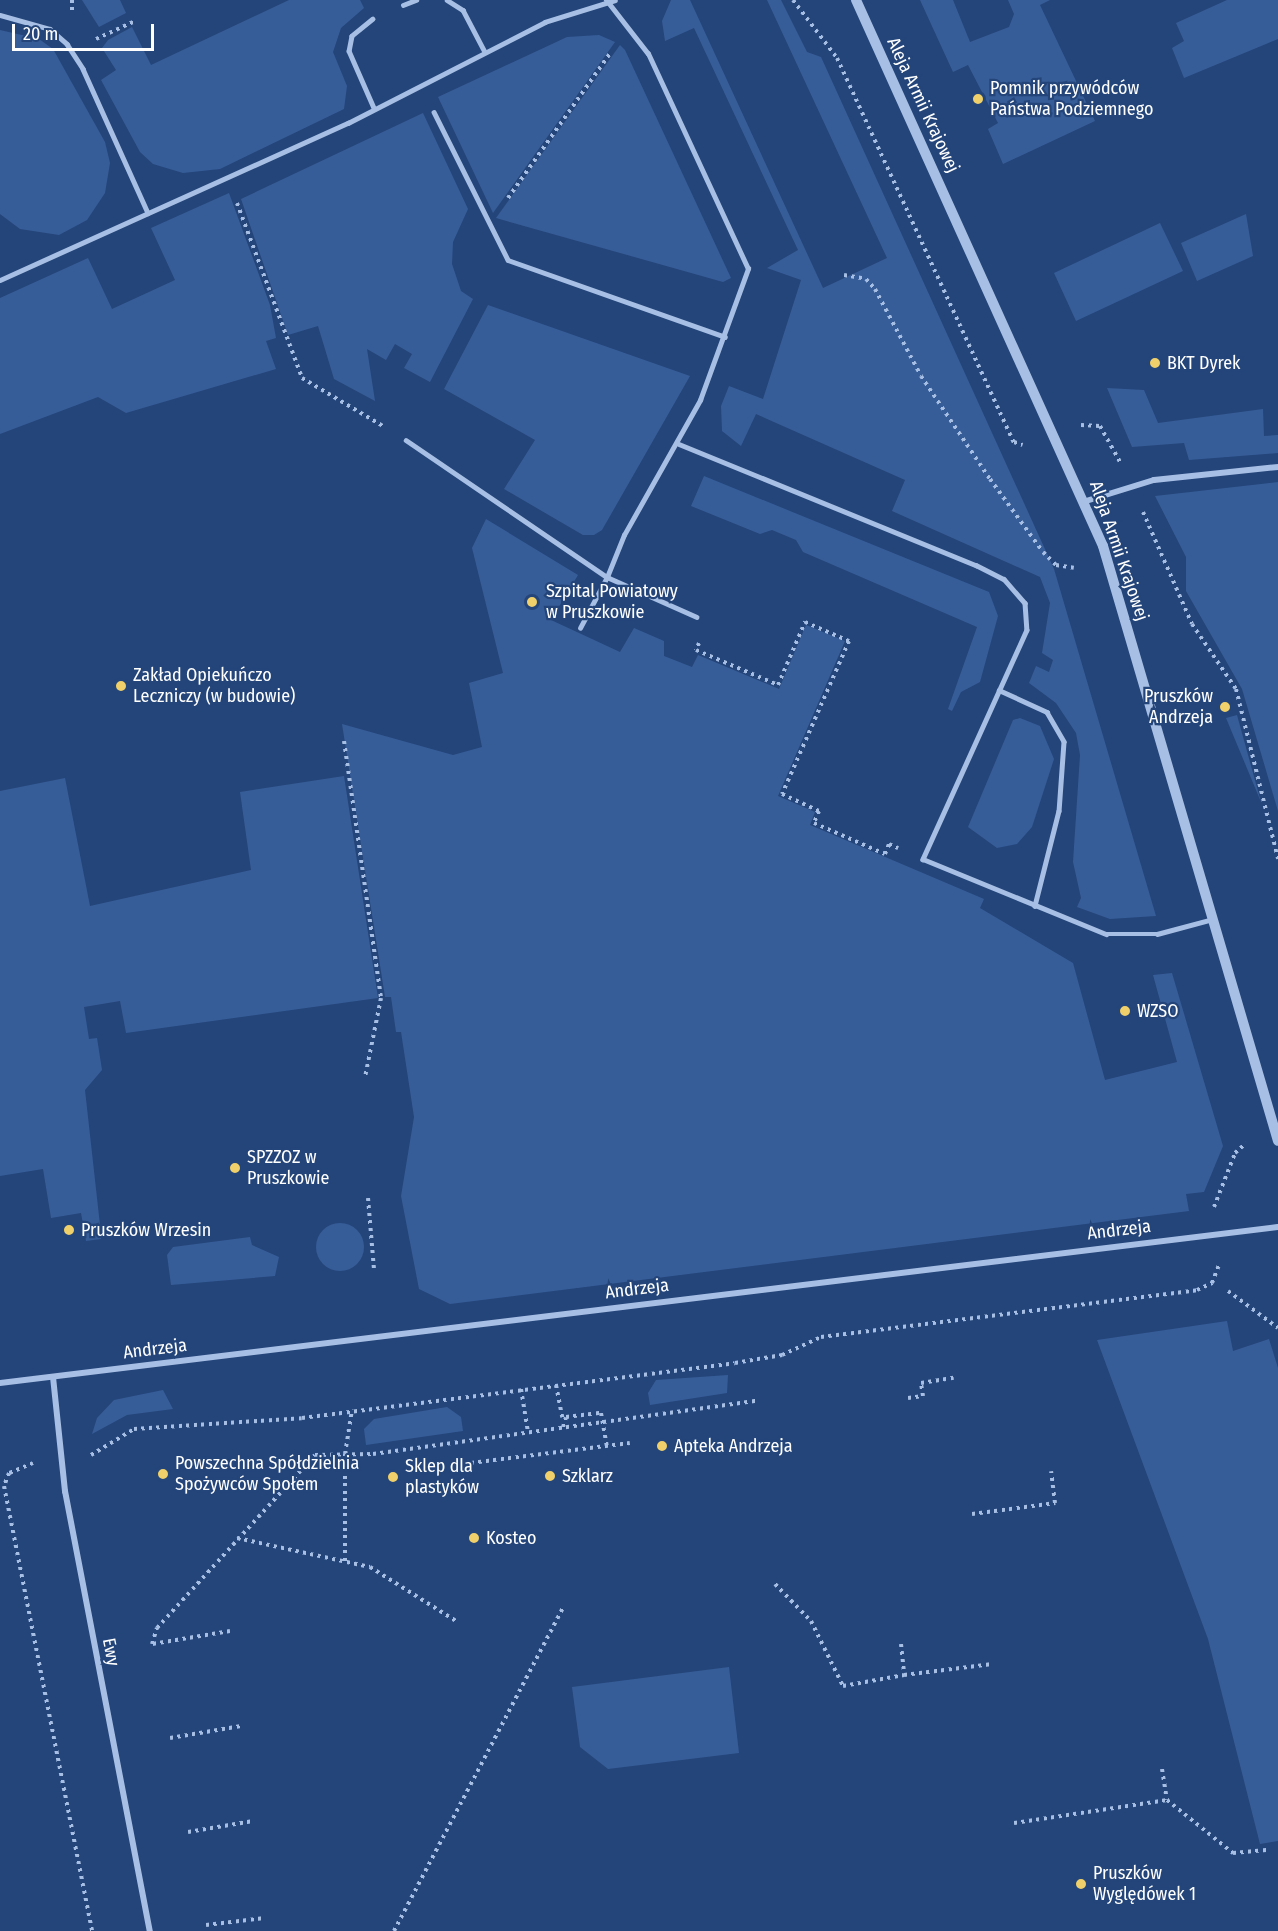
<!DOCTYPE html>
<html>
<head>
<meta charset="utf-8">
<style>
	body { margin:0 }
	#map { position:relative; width:1278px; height:1931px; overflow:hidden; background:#24457a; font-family:"Fira Sans Condensed",sans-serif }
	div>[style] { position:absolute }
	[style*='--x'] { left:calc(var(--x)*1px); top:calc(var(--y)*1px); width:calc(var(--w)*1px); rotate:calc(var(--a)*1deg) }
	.green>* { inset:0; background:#375d98 }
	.round { border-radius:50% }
	.path>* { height:4px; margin-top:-2px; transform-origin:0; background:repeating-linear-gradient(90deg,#a7bfe4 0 3px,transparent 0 7.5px) }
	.service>* { height:4.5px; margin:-2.25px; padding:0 2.25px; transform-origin:2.25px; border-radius:2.25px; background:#a7bfe4 }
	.minor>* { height:6px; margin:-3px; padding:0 3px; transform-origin:3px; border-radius:3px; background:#a7bfe4 }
	.tertiary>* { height:10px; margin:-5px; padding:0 5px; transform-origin:5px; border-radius:5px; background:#a7bfe4 }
	.path-bridge>* { height:4px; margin-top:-2px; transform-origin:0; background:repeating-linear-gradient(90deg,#a7bfe4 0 3px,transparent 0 7.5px) }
	.dots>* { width:16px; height:16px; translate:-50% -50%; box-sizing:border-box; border:3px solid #24457a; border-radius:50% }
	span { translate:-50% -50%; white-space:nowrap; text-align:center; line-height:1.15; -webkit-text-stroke:4.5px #24457a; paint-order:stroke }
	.poi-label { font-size:18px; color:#fff }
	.left { translate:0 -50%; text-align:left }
	.right { translate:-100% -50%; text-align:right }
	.street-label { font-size:18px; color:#fff }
	.scale { position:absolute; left:12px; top:24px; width:142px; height:27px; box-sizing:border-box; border:3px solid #fff; border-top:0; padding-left:8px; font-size:18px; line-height:21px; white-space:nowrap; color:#fff; -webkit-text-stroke:4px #24457a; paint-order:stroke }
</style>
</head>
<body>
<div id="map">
	<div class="green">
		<div style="clip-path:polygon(82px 0,120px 0,126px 13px,99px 27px)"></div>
		<div style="clip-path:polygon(289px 0,360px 0,364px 8px,341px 28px,333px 52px,347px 86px,344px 109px,220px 169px,183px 173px,153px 164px,140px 152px,101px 80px,116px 70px,102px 48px,108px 40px,132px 27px,151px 65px)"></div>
		<div style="clip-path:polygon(671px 0,690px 0,823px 288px,887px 258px,767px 0,781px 0,807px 52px,821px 57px,1054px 569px,1156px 916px,1110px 919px,1077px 907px,1081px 898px,1073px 862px,1080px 755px,1076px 733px,1056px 703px,1029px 683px,1036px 666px,1049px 672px,1053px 660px,1042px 653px,1050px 603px,1040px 577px,892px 511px,905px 480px,756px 414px,741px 446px,722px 431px,721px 406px,729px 386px,763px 399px,801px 280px,767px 268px,798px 250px,694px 28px,665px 41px,662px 21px)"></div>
		<div style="clip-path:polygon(920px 0,953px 0,970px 42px,1009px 27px,1014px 14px,1008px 0,1050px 0,1040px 5px,1095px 121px,1003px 164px,988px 129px,998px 123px,968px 65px,953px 72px)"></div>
		<div style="clip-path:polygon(1227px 0,1278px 0,1278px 39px,1184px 78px,1172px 48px,1184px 41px,1176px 23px)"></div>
		<div style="clip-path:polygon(0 30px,39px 39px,53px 49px,105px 142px,110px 163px,105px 193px,87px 220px,59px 235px,20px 229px,0 214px)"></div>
		<div style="clip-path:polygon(599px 35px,615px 42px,493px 213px,438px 97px,567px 37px)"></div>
		<div style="clip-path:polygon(620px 45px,625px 50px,731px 278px,723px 282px,496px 218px)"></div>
		<div style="clip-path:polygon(423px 113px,468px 209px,453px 242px,452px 264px,461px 291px,473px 299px,430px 382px,404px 368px,412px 354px,395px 344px,386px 360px,367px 349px,375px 401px,334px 379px,318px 326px,288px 335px,241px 199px)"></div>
		<div style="clip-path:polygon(229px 193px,270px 305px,276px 338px,266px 341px,276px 369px,126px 413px,98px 397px,0 434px,0 298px,88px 258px,112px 309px,175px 280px,151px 228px)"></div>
		<div style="clip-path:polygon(1246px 214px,1253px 256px,1197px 281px,1181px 243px)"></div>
		<div style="clip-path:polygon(1160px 223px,1183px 271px,1076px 321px,1054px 273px)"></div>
		<div style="clip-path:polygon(488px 305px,690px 376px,602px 530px,594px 535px,583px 535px,504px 489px,535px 440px,444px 389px)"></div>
		<div style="clip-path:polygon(1107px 388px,1144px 390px,1158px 423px,1263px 409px,1264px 436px,1278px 435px,1278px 453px,1189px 460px,1184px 443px,1132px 447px)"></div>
		<div style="clip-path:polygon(704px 476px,989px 592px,998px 616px,980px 682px,961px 692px,952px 711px,948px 709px,977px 627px,803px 552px,796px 540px,772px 530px,760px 534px,691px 506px)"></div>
		<div style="clip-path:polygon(1278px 482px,1278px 811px,1242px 689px,1186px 591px,1186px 557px,1155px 496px)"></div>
		<div style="clip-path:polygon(486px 519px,578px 575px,551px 620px,620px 652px,634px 628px,664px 641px,664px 656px,692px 667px,698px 655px,779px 689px,806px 625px,845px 641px,778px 796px,815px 812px,810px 825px,984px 899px,980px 908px,1073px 963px,1105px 1080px,1177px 1062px,1153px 975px,1172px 973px,1223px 1146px,1204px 1192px,1186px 1194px,1189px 1211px,450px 1304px,419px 1289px,401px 1196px,414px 1117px,401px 1032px,396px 1032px,391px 997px,385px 997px,342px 724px,453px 755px,482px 747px,469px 683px,503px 673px,472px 548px)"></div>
		<div style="clip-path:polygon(1237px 715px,1261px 802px,1226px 718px)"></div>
		<div style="clip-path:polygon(1020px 718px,1040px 726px,1054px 759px,1032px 827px,1017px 844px,997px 848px,968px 827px,1013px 720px)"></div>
		<div style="clip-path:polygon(344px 776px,378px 998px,126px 1033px,120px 1001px,84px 1007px,89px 1039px,97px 1038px,102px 1070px,85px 1090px,101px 1234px,101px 1239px,86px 1241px,81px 1213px,51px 1218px,43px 1169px,0 1176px,0 791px,65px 778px,90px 906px,251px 870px,240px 792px)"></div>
		<div class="round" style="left:316px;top:1223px;width:48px;height:48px"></div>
		<div style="clip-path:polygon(250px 1237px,252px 1245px,279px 1257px,275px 1276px,171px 1285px,167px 1255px,173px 1247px)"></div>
		<div style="clip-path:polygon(1227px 1321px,1233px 1351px,1269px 1339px,1278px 1368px,1278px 1841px,1260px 1844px,1208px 1639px,1097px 1340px)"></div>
		<div style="clip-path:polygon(728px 1375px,727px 1393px,650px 1405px,648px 1393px,656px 1380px)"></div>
		<div style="clip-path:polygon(163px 1390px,173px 1409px,127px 1415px,92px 1434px,97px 1418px,114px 1400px)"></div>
		<div style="clip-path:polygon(447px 1407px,461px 1417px,463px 1431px,366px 1445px,364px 1429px,374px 1419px)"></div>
		<div style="clip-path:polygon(729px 1667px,739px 1753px,608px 1769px,580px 1747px,572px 1687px)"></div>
	</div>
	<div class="path">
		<div style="--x:72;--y:0;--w:14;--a:90"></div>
		<div style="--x:793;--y:0;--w:73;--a:52.8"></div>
		<div style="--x:837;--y:58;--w:423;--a:65.3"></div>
		<div style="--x:1014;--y:442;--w:9;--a:18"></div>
		<div style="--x:96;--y:39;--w:41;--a:-24.7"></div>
		<div style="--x:508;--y:198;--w:179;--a:-54.8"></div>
		<div style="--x:237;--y:203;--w:187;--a:69.6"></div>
		<div style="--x:302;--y:378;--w:94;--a:30.7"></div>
		<div style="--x:844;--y:275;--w:22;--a:10"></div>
		<div style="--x:866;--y:279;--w:13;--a:48"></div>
		<div style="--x:875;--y:289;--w:98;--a:62.1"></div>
		<div style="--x:921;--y:376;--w:124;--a:56.2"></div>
		<div style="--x:990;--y:479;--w:90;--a:54"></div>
		<div style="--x:1043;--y:552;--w:18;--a:45"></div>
		<div style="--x:1056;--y:565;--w:18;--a:9"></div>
		<div style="--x:1081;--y:425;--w:19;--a:3"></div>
		<div style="--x:1100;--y:426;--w:41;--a:60.9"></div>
		<div style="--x:1143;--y:512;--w:122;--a:66.4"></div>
		<div style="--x:1192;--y:624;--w:78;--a:55.9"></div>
		<div style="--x:1236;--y:689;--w:175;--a:76.1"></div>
		<div style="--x:699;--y:643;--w:8;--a:113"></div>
		<div style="--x:696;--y:650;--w:89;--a:23.1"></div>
		<div style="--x:778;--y:685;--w:69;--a:-66.8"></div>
		<div style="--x:805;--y:622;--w:48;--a:23.4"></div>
		<div style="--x:849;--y:641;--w:167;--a:113.6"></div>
		<div style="--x:782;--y:794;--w:41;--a:24.7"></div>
		<div style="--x:819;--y:811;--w:13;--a:113"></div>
		<div style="--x:814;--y:823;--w:77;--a:23.6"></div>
		<div style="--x:885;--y:854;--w:11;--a:-68"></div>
		<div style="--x:889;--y:844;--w:10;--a:24"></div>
		<div style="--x:344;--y:741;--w:260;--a:81.8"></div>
		<div style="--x:381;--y:998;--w:81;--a:101.4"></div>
		<div style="--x:368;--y:1198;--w:71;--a:85.2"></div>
		<div style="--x:1214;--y:1207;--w:58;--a:-68.7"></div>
		<div style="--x:1235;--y:1153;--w:15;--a:-42"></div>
		<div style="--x:1228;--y:1291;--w:62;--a:36.5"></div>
		<div style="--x:556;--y:1385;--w:33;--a:79"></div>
		<div style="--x:521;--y:1389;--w:44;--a:80.8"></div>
		<div style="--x:908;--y:1398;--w:15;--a:-8"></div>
		<div style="--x:923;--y:1396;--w:13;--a:-99"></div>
		<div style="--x:921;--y:1383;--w:33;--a:-9"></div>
		<div style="--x:563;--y:1427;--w:10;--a:-73"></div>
		<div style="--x:91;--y:1455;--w:50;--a:-31.2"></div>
		<div style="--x:134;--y:1429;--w:168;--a:-3.7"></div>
		<div style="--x:302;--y:1418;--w:436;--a:-7.2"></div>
		<div style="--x:735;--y:1363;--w:48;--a:-9.7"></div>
		<div style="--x:782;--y:1355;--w:43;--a:-24.8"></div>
		<div style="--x:821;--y:1337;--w:379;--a:-7.1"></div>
		<div style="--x:1197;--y:1290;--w:17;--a:-25"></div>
		<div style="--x:1212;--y:1283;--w:22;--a:-69"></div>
		<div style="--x:33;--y:1463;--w:26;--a:157"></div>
		<div style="--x:9;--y:1473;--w:14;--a:111"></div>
		<div style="--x:4;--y:1486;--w:454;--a:78.8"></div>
		<div style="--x:471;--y:1463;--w:160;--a:-7.2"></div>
		<div style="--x:972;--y:1514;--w:84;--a:-7.5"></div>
		<div style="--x:1055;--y:1503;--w:32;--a:-97"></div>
		<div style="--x:237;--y:1538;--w:136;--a:12.3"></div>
		<div style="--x:370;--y:1567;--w:102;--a:32.1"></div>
		<div style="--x:345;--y:1561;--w:107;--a:-90"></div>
		<div style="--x:345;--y:1454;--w:45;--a:-81"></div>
		<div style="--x:775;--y:1584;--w:52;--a:45.8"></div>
		<div style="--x:811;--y:1621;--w:72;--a:63.8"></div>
		<div style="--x:843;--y:1686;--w:62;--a:-10.2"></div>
		<div style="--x:230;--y:1631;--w:79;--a:170.5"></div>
		<div style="--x:152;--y:1644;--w:17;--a:-73"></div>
		<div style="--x:157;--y:1628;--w:234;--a:-47.6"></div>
		<div style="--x:315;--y:1455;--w:58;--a:-1"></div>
		<div style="--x:373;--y:1454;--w:387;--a:-7.9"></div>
		<div style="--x:901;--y:1644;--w:31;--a:84"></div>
		<div style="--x:904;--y:1675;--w:89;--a:-7.1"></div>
		<div style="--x:170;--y:1738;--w:72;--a:-9.6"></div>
		<div style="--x:1162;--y:1769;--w:31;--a:81"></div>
		<div style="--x:1014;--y:1823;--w:155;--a:-8.5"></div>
		<div style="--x:1167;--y:1800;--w:85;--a:38.8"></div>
		<div style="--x:1233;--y:1853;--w:36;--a:-5"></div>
		<div style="--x:188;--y:1832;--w:66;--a:-9.6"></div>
		<div style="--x:206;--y:1925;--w:59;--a:-6.8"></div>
		<div style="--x:394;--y:1931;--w:365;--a:-62.4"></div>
	</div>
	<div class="service">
		<div style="--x:447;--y:0;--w:19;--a:32"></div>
		<div style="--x:463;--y:10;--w:47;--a:62.4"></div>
		<div style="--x:403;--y:5;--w:14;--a:-21"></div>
		<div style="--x:0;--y:15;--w:52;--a:15.6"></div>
		<div style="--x:50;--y:29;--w:23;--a:41"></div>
		<div style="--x:67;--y:44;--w:30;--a:57"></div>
		<div style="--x:83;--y:69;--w:158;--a:65.7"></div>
		<div style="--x:373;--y:19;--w:27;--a:141"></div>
		<div style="--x:352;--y:36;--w:15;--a:101"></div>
		<div style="--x:349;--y:51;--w:62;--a:66.3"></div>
		<div style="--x:434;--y:112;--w:165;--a:63.4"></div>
		<div style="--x:508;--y:260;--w:230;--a:19.5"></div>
		<div style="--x:0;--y:280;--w:382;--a:-24.3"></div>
		<div style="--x:348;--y:123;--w:221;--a:-27.1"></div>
		<div style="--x:545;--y:22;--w:73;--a:-17.4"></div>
		<div style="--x:406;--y:440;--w:243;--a:34.3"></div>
		<div style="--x:607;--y:577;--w:45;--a:-68"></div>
		<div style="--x:624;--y:535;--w:155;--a:-60.6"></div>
		<div style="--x:700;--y:400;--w:140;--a:-69.9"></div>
		<div style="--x:748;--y:269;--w:237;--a:-114.9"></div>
		<div style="--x:648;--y:54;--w:68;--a:-127.9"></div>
		<div style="--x:679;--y:444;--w:321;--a:22.2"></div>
		<div style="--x:976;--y:565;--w:31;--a:27"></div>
		<div style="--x:1004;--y:579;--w:32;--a:49"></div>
		<div style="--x:1025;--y:603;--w:27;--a:86"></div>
		<div style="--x:1027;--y:630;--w:252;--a:114.4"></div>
		<div style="--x:923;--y:859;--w:198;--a:22.3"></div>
		<div style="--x:1106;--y:934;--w:51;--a:0"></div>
		<div style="--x:1157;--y:934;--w:58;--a:-15"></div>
		<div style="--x:580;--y:628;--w:58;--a:-62.1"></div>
		<div style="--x:607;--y:577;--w:98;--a:24"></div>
		<div style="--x:999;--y:690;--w:53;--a:24.6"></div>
		<div style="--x:1047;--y:712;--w:34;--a:60"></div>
		<div style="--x:1064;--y:742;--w:69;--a:94.1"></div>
		<div style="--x:1059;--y:811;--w:98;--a:104.2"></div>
	</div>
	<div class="minor">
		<div style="--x:1086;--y:501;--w:71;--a:-17.2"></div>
		<div style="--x:1154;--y:480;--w:125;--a:-6"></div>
		<div style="--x:53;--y:1377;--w:115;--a:84"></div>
		<div style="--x:65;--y:1491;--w:448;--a:79.1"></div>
		<div style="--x:0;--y:1383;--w:1287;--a:-6.96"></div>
	</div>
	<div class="tertiary">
		<div style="--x:856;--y:0;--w:599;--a:65.66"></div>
		<div style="--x:1103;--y:546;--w:620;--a:73.61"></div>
	</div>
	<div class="path-bridge">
		<div style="--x:566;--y:1417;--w:35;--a:-7"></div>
		<div style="--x:601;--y:1413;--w:34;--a:80"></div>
	</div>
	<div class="dots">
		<div style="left:978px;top:99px;background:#efd06a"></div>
		<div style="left:1155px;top:363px;background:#efd06a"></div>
		<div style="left:532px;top:602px;background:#efd06a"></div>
		<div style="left:121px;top:686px;background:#efd06a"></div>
		<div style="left:1225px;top:707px;background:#efd06a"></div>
		<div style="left:1125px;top:1011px;background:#efd06a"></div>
		<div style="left:235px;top:1168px;background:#efd06a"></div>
		<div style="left:69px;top:1230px;background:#efd06a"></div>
		<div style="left:662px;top:1446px;background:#efd06a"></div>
		<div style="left:163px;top:1474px;background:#efd06a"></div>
		<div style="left:550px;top:1476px;background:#efd06a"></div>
		<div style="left:393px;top:1477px;background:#efd06a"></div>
		<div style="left:474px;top:1538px;background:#efd06a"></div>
		<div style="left:1081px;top:1884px;background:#efd06a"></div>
	</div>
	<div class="poi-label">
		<span class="left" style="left:990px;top:99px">Pomnik przywódców<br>Państwa Podziemnego</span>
		<span class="left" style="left:1167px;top:363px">BKT Dyrek</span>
		<span class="left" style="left:546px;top:602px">Szpital Powiatowy<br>w Pruszkowie</span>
		<span class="left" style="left:133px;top:686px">Zakład Opiekuńczo<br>Leczniczy (w budowie)</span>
		<span class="right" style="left:1213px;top:707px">Pruszków<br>Andrzeja</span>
		<span class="left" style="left:1137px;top:1011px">WZSO</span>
		<span class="left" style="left:247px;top:1168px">SPZZOZ w<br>Pruszkowie</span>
		<span class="left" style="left:81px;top:1230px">Pruszków Wrzesin</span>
		<span class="left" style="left:674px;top:1446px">Apteka Andrzeja</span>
		<span class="left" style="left:175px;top:1474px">Powszechna Spółdzielnia<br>Spożywców Społem</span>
		<span class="left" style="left:405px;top:1477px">Sklep dla<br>plastyków</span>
		<span class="left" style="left:562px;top:1476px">Szklarz</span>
		<span class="left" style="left:486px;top:1538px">Kosteo</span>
		<span class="left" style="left:1093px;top:1884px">Pruszków<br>Wyględówek 1</span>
	</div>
	<div class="street-label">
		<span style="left:923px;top:105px;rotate:65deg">Aleja Armii Krajowej</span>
		<span style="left:1119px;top:551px;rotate:71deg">Aleja Armii Krajowej</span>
		<span style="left:1119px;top:1230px;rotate:-7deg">Andrzeja</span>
		<span style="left:637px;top:1289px;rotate:-7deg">Andrzeja</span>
		<span style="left:155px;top:1349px;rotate:-7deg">Andrzeja</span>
		<span style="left:111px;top:1652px;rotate:79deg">Ewy</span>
	</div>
	<div class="scale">20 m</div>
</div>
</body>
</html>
